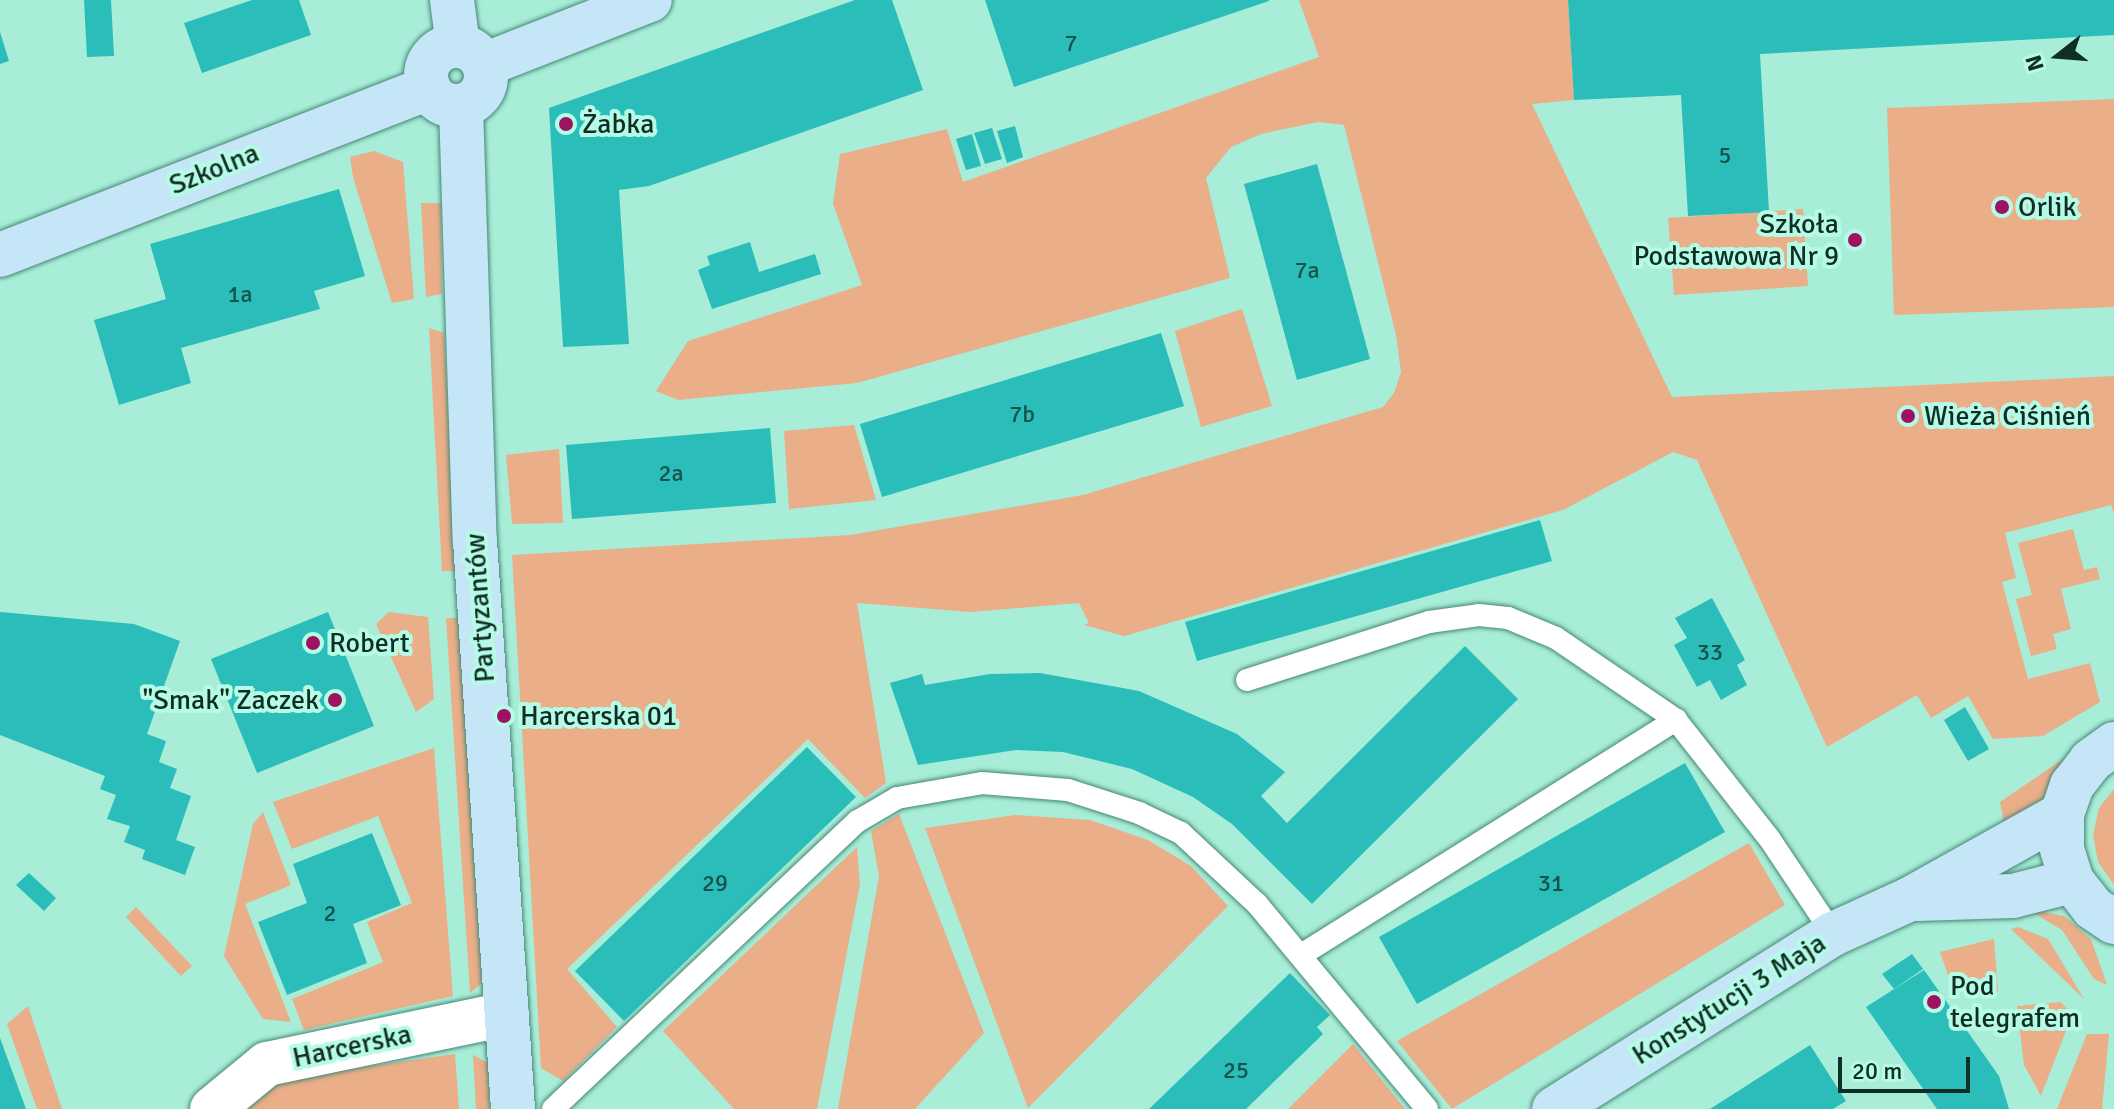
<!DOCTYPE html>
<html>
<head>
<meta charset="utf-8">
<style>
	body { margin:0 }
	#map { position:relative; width:2114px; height:1109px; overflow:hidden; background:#a8edd8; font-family:Signika,sans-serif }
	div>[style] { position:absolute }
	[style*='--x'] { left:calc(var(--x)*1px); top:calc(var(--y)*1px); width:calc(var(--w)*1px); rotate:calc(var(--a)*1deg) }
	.green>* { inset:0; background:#eaae89 }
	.building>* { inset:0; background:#2abdba }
	.roads { filter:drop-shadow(0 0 2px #458875) drop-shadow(0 0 2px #458875) }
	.lane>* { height:22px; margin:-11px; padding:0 11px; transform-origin:11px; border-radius:11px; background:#fff }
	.street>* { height:44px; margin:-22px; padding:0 22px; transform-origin:22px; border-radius:22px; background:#fff }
	.secondary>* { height:44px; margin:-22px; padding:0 22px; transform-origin:22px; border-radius:22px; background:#c5e6f6 }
	.secondary>.ring { margin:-22px; padding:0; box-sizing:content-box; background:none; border:44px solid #c5e6f6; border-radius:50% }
	.dots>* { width:22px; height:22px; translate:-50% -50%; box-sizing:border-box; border:4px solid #b5fbe5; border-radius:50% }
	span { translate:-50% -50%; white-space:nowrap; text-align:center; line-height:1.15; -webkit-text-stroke:8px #b5fbe5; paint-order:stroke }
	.number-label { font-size:24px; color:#17524b }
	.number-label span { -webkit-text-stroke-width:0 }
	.poi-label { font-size:28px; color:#112e26 }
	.left { translate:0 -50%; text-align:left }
	.right { translate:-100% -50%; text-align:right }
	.street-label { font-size:28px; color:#112e26 }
	.north { position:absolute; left:2018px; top:16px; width:80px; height:80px; -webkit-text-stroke:6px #b5fbe5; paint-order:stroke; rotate:253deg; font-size:22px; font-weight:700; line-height:32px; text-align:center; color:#112e26 }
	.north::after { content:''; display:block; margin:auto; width:28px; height:36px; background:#112e26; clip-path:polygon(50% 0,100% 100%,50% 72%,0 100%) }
	.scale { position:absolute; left:1838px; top:1057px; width:132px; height:36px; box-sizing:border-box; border:4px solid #112e26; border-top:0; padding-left:10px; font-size:24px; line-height:28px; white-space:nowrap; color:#112e26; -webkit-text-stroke:6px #b5fbe5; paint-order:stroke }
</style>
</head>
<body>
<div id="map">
	<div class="green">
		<div style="clip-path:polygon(1299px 0,1568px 0,1574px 100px,1532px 104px,1672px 397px,2114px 376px,2114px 514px,2111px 505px,2005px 533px,2016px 578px,2002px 582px,2028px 679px,2090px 663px,2100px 702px,2043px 736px,1993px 739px,1968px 696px,1931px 718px,1917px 695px,1827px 747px,1697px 460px,1673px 452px,1563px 510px,1124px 636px,1084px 625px,1089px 623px,1079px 603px,971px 612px,857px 603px,886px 783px,865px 798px,808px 739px,567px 969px,617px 1027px,563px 1081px,541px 1068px,512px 555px,850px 535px,1083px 495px,1383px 407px,1394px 393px,1401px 372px,1396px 335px,1344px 125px,1318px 122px,1261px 134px,1231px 147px,1206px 178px,1230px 278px,857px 383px,678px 400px,656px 391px,688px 341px,862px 285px,833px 204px,840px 154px,947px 129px,963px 182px,1319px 57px)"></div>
		<div style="clip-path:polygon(2114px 99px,2114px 307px,1894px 315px,1887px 108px)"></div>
		<div style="clip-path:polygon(374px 151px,403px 162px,414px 299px,392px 303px,353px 177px,350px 157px)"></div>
		<div style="clip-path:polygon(421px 203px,441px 203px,442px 294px,426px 297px)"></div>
		<div style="clip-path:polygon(1803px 209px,1808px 286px,1674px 295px,1668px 218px)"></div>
		<div style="clip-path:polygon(1242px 309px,1272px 406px,1201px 427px,1175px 331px)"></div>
		<div style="clip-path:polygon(429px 328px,444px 333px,457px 571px,442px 571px)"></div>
		<div style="clip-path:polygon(854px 425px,876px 500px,789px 509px,784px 431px)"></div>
		<div style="clip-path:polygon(559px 449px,563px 523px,512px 524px,506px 455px)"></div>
		<div style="clip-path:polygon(2073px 529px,2084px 570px,2097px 567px,2100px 579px,2061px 589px,2071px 629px,2053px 634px,2057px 649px,2031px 656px,2016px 599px,2032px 595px,2018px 543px)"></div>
		<div style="clip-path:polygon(389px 612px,428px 617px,434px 699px,416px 712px,376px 624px)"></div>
		<div style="clip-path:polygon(446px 618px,459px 618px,482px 983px,470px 993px)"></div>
		<div style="clip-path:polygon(434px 748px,453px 996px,304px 1030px,292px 999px,383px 962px,367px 922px,412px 903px,378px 816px,292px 849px,273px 802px)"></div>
		<div style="clip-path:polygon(2079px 748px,2043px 802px,2005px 829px,2000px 802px)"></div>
		<div style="clip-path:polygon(2114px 789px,2114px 885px,2098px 862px,2093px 835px,2099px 808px)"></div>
		<div style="clip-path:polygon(263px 812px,291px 885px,245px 904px,291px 1022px,263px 1019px,224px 956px,253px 824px)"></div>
		<div style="clip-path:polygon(899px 814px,984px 1033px,915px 1109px,838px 1109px,879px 876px,871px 831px)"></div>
		<div style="clip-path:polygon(1015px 815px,1090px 820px,1148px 840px,1191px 866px,1228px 906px,1028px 1108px,925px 828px)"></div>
		<div style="clip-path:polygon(1749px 843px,1785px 905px,1452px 1109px,1397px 1041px)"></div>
		<div style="clip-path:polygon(857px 847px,860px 884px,817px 1109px,734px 1109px,663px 1031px)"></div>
		<div style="clip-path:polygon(136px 907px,192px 966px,181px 976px,126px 917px)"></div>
		<div style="clip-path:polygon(2027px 909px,2064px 916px,2091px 939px,2107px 985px,2094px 979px,2062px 930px)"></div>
		<div style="clip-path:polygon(2018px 927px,2048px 939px,2084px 999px,2011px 929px)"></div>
		<div style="clip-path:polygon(1994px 939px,1998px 993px,1969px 995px,1952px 986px,1940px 952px)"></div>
		<div style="clip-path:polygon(2061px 1002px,2072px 1015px,2041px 1096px,2024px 1065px,2017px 1006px)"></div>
		<div style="clip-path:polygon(28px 1006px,62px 1109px,37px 1109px,7px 1024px)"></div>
		<div style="clip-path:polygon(2087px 1034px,2109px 1034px,2102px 1109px,2057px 1109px)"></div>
		<div style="clip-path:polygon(1353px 1044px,1405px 1109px,1288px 1109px)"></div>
		<div style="clip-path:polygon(455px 1054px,459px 1109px,236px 1109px,266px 1081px)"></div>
		<div style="clip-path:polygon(473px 1055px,488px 1063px,490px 1109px,476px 1109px)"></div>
	</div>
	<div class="building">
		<div style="clip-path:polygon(84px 0,111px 0,114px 56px,87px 57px)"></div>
		<div style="clip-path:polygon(252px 0,299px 0,311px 35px,202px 73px,184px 23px)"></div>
		<div style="clip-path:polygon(855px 0,892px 0,923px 90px,649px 186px,619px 190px,629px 344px,563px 347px,549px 108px)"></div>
		<div style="clip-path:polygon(985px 0,1269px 0,1269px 1px,1014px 87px)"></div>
		<div style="clip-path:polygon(1568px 0,2114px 0,2114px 35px,1760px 54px,1769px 212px,1688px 216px,1681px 95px,1574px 100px)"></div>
		<div style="clip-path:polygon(0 32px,9px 61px,0 64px)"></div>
		<div style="clip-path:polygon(1015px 126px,1023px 157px,1007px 163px,997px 131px)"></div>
		<div style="clip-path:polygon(992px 128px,1002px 159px,985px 164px,974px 133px)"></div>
		<div style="clip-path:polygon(972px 134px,981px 166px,966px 170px,956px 139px)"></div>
		<div style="clip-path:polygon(1317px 164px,1370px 359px,1297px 380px,1244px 184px)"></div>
		<div style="clip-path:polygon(339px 189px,365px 276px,314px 291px,320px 309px,181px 348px,191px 383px,119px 405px,94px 320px,166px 299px,150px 244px)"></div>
		<div style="clip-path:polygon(750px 242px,759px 272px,815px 254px,821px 274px,712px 309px,698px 270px,710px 265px,707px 256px)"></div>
		<div style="clip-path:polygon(1161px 333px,1184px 406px,882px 497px,860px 424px)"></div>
		<div style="clip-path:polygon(770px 428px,776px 503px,572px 519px,566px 445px)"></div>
		<div style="clip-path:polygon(1540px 520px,1552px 561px,1197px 661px,1185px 622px)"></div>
		<div style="clip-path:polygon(1712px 598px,1745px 660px,1737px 665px,1747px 685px,1721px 700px,1710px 680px,1697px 687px,1674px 645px,1687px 638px,1675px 618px)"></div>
		<div style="clip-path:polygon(0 612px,134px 624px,180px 641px,147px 734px,166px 741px,159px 762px,177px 769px,170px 788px,191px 796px,176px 840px,195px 847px,185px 875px,142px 859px,145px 850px,124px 842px,130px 826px,107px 819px,116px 795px,100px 789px,105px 776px,0 735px)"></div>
		<div style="clip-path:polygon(328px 612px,374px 726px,257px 773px,211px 659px)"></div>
		<div style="clip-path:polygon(1465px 646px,1518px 699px,1312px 904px,1232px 824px,1193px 797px,1132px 769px,1063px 752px,1016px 750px,918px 765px,890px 683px,922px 674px,925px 685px,990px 674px,1040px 673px,1139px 691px,1237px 734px,1285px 772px,1261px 796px,1287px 823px)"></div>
		<div style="clip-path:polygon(1965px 707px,1989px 749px,1968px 761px,1944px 720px)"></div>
		<div style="clip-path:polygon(807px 747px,856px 797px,624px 1021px,575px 971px)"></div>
		<div style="clip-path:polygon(1685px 763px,1725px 832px,1417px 1004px,1379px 937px)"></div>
		<div style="clip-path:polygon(372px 833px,401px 905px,353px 924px,367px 963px,287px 995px,258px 922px,307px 903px,293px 864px)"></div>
		<div style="clip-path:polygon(29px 873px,56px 898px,44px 911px,16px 885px)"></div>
		<div style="clip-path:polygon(1912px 954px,1923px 969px,1894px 989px,1882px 974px)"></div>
		<div style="clip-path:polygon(1924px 970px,1999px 1076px,2009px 1109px,1937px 1109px,1866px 1007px)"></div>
		<div style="clip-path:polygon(1290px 973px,1330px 1015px,1317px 1027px,1323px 1034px,1246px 1109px,1149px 1109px)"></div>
		<div style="clip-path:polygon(0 1038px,26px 1109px,0 1109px)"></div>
		<div style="clip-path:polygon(1810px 1045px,1846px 1101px,1833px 1109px,1710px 1109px)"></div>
	</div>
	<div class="roads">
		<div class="lane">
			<div style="--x:1247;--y:680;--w:191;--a:-17.7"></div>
			<div style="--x:1429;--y:622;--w:50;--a:-8"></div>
			<div style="--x:1479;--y:615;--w:29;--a:6"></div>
			<div style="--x:1508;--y:618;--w:52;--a:22.6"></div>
			<div style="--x:1556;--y:638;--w:145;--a:34.3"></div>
			<div style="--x:1301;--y:955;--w:443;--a:-32.1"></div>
			<div style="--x:1676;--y:720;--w:150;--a:51.8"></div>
			<div style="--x:1769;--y:838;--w:115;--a:56.3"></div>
			<div style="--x:553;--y:1109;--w:419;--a:-43.4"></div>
			<div style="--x:858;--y:821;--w:45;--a:-30.5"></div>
			<div style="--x:897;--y:798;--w:86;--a:-10"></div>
			<div style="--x:982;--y:783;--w:86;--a:4.7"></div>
			<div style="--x:1068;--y:790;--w:75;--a:17.9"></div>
			<div style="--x:1139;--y:813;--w:47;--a:25.5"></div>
			<div style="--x:1181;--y:833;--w:104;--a:43.1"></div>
			<div style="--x:1257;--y:904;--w:266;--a:50.3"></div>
		</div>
		<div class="street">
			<div style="--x:212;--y:1109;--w:71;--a:-39.3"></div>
			<div style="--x:267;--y:1064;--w:245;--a:-11.8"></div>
		</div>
		<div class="secondary">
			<div style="--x:452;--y:0;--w:46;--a:82.6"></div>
			<div class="ring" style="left:426px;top:46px;width:16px;height:16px"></div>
			<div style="--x:484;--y:65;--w:178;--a:-21.4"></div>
			<div style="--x:461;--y:106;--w:435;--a:88.2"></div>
			<div style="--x:475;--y:541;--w:569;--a:86.17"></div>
			<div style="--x:0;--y:255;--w:460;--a:-21.3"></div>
			<div style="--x:2114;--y:744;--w:29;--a:144"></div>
			<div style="--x:2091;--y:761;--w:31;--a:128"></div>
			<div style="--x:2072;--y:785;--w:31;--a:109"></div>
			<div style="--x:2062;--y:814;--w:35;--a:90"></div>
			<div style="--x:2062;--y:849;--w:34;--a:73"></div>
			<div style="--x:2072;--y:881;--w:34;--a:52"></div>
			<div style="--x:2093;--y:908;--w:25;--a:34"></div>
			<div style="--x:1917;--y:899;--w:96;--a:-1.8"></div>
			<div style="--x:2013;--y:896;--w:61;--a:-14.3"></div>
			<div style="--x:1554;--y:1109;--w:329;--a:-32.1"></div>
			<div style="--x:1833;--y:934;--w:85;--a:-24.4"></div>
			<div style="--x:1910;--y:899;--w:174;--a:-29.2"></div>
		</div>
	</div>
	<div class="dots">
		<div style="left:566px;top:124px;background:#9d1261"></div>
		<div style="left:2002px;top:207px;background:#9d1261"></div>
		<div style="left:1855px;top:240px;background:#9d1261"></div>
		<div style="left:1908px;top:416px;background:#9d1261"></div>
		<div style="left:313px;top:643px;background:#9d1261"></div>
		<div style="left:335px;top:700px;background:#9d1261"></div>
		<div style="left:504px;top:716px;background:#9d1261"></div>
		<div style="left:1934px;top:1002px;background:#9d1261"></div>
	</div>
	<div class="number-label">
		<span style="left:1071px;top:44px">7</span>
		<span style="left:1725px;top:156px">5</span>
		<span style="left:1307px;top:271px">7a</span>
		<span style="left:240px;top:295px">1a</span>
		<span style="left:1022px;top:415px">7b</span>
		<span style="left:671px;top:474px">2a</span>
		<span style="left:1710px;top:653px">33</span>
		<span style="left:715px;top:884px">29</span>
		<span style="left:1551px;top:884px">31</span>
		<span style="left:330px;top:914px">2</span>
		<span style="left:1236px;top:1071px">25</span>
	</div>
	<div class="poi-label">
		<span class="left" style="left:582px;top:124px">Żabka</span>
		<span class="left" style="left:2018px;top:207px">Orlik</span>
		<span class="right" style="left:1839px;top:240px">Szkoła<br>Podstawowa Nr 9</span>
		<span class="left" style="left:1924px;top:416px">Wieża Ciśnień</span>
		<span class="left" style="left:329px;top:643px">Robert</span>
		<span class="right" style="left:319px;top:700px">"Smak" Zaczek</span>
		<span class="left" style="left:520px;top:716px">Harcerska 01</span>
		<span class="left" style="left:1950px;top:1002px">Pod<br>telegrafem</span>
	</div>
	<div class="street-label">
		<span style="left:214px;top:169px;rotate:-22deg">Szkolna</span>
		<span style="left:480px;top:608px;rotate:-94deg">Partyzantów</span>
		<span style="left:1729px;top:999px;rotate:-32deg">Konstytucji 3 Maja</span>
		<span style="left:352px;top:1046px;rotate:-12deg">Harcerska</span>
	</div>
	<div class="north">N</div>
	<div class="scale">20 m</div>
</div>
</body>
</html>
